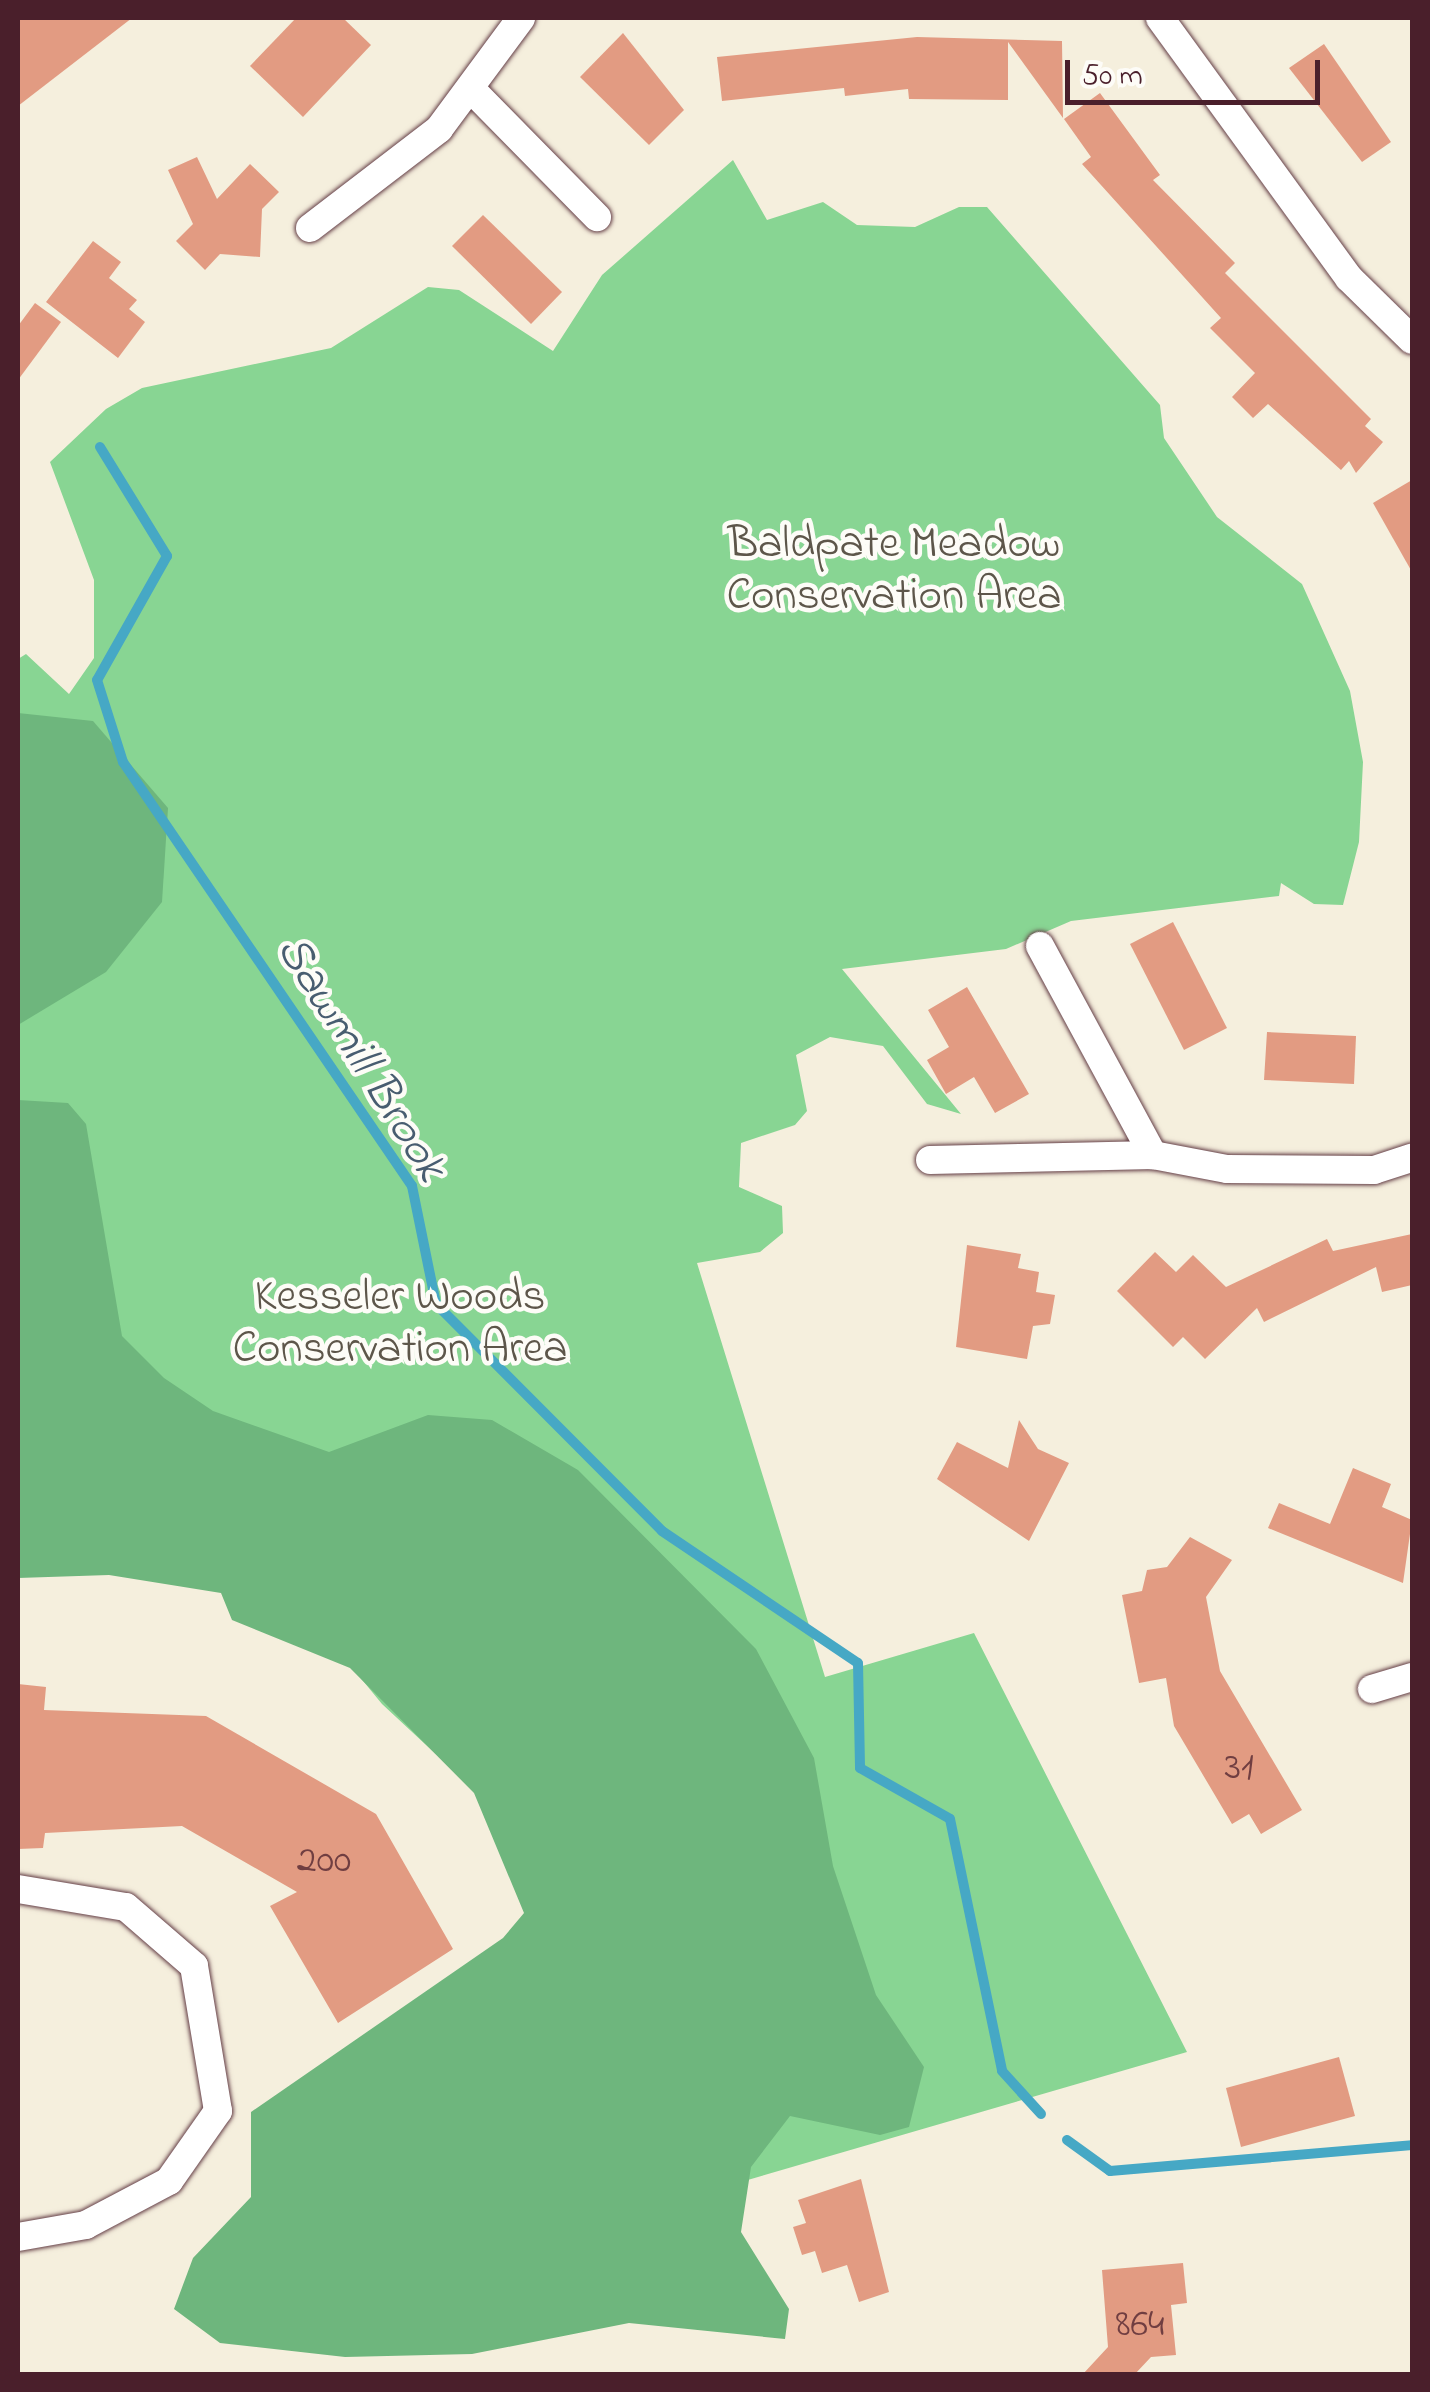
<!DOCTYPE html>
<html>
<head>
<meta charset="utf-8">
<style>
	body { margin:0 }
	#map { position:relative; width:1430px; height:2392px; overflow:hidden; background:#f5efdd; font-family:"Indie Flower",sans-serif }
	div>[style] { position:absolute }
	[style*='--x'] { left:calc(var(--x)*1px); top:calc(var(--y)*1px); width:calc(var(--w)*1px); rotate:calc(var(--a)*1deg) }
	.green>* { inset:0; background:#88d593 }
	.forest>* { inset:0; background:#6eb67d }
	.stream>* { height:10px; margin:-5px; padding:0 5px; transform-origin:5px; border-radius:5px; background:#46a8c5 }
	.building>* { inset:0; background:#e29b82 }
	.roads { filter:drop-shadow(0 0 2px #643e46) drop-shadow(0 0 2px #643e46) }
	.minor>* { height:28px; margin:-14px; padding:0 14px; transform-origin:14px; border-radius:14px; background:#fff }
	span { translate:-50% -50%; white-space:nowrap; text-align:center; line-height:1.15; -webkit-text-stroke:9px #fdfcf7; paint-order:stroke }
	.number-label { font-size:40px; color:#703e41 }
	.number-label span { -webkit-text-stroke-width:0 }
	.park-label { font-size:45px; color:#5d564a }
	.water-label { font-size:48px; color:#485d70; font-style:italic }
	.frame { position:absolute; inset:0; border:20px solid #4a1f2b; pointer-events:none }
	.scale { position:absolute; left:1065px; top:60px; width:255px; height:45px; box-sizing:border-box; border:5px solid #4a1f2b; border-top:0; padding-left:12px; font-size:30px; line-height:35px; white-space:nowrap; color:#4a1f2b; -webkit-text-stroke:8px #fdfcf7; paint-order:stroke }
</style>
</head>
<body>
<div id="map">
	<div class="green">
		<div style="clip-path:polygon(733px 160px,767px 220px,823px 202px,857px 225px,915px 227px,959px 207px,987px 207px,1160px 405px,1164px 438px,1217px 517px,1302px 584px,1350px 691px,1363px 762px,1359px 842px,1343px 905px,1314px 904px,1281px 883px,1279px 896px,1071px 921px,1006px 949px,842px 969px,961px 1114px,927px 1104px,883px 1046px,830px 1037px,796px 1055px,807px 1111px,795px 1125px,741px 1143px,739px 1187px,782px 1206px,783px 1233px,760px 1252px,697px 1263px,825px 1677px,974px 1633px,1187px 2052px,710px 2191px,540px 1851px,382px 1704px,299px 1603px,18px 1411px,18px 659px,26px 654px,69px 694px,94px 658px,94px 580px,50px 462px,106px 409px,142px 388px,331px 348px,428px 287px,459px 290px,553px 351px,602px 275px)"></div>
	</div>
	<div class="forest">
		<div style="clip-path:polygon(18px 713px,93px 721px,168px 808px,162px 902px,106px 972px,18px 1025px)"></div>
		<div style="clip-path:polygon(18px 1100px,68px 1103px,86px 1124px,122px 1336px,164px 1378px,213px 1411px,329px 1452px,428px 1415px,492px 1420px,578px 1470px,756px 1649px,814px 1758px,833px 1866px,876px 1995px,924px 2067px,909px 2127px,880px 2135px,790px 2116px,751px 2167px,741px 2232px,789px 2309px,785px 2339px,629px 2323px,472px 2354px,345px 2357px,220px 2343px,174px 2309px,193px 2258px,251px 2197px,251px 2112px,503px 1938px,524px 1913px,474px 1793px,350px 1668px,232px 1620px,221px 1593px,109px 1575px,18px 1578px)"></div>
	</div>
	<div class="stream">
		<div style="--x:100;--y:447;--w:128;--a:58.4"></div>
		<div style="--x:167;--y:556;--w:142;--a:119.4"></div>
		<div style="--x:97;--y:680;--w:86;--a:72.4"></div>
		<div style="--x:123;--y:762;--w:513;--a:55.72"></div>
		<div style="--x:412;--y:1186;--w:120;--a:78.5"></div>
		<div style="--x:436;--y:1304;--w:320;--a:45.1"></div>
		<div style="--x:662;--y:1531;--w:236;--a:34"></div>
		<div style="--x:858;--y:1663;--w:105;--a:88.9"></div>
		<div style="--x:860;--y:1768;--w:103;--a:29.5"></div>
		<div style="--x:950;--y:1819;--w:257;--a:78.3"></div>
		<div style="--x:1002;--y:2071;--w:58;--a:47.8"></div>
		<div style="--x:1067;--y:2140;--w:53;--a:35.8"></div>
		<div style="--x:1110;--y:2171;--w:303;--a:-4.9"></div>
	</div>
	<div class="building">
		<div style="clip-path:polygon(18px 18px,132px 18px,18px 106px)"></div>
		<div style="clip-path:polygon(296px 18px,343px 18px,371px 45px,303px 117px,250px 66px)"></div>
		<div style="clip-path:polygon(623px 33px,684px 110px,649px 145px,580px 77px)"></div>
		<div style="clip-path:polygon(917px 37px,1062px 41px,1063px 118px,1008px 42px,1008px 100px,909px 99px,908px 89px,845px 96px,844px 88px,722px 101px,717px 57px)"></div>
		<div style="clip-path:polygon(1324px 44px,1391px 142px,1362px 162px,1289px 68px)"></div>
		<div style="clip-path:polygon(1100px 93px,1160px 175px,1153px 180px,1235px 263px,1225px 273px,1371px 419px,1365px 426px,1383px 442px,1356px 473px,1349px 461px,1341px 470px,1268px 404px,1253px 418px,1232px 397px,1255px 373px,1210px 328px,1221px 318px,1082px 164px,1091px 157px,1064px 119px)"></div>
		<div style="clip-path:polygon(197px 157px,217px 199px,250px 164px,279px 192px,262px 209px,260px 257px,220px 254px,205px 270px,176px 241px,193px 224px,168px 170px)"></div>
		<div style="clip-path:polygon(483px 215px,562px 292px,531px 324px,452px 246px)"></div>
		<div style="clip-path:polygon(93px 241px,121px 262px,109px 278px,137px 300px,129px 309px,145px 322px,118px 358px,46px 302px)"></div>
		<div style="clip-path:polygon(35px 303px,61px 322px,18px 380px,18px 326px)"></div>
		<div style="clip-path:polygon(1412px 480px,1412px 572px,1373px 503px)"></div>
		<div style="clip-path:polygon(1173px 922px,1227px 1028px,1184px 1050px,1130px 944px)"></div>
		<div style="clip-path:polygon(967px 987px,1029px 1094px,995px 1113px,974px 1077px,946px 1094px,927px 1060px,949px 1047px,928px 1010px)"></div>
		<div style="clip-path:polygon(1267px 1032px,1356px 1036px,1354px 1084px,1264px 1080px)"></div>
		<div style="clip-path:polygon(1412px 1234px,1412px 1285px,1382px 1292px,1376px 1267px,1264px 1322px,1257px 1308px,1205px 1359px,1183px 1337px,1173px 1347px,1117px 1291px,1155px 1252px,1176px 1272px,1193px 1255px,1226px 1287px,1327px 1239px,1333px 1251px)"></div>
		<div style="clip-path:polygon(967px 1245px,1021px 1254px,1018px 1268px,1039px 1272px,1036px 1292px,1055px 1295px,1050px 1324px,1033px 1326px,1027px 1359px,956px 1347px)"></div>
		<div style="clip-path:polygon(1019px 1420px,1038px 1449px,1069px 1463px,1029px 1541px,937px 1479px,957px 1442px,1008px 1468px)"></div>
		<div style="clip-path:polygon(1353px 1468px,1391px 1484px,1382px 1507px,1412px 1520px,1403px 1583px,1268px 1528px,1279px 1503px,1330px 1524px)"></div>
		<div style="clip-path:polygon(1190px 1537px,1232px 1560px,1206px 1597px,1220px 1671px,1302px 1810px,1261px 1834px,1249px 1814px,1232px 1824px,1174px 1726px,1166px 1678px,1139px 1683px,1122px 1595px,1142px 1591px,1147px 1570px,1167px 1567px)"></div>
		<div style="clip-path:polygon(18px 1684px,46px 1687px,44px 1710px,206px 1716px,376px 1814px,453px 1949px,338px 2023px,270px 1906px,297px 1892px,182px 1826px,45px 1833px,43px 1848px,18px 1849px)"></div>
		<div style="clip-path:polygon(1339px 2057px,1355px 2116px,1241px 2147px,1226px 2088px)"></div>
		<div style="clip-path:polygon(861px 2179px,889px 2292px,859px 2302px,847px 2265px,822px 2273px,815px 2251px,802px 2255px,793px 2227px,806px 2223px,798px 2200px)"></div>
		<div style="clip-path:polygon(1183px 2263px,1187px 2303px,1171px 2305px,1176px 2355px,1151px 2357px,1135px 2374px,1083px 2374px,1108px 2347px,1102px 2270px)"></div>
	</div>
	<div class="roads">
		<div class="minor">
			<div style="--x:1160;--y:18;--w:321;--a:54"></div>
			<div style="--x:1349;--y:278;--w:88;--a:44.5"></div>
			<div style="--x:473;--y:91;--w:177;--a:45.5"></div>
			<div style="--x:310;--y:228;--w:163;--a:-37.5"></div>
			<div style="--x:439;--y:129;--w:138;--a:-53.5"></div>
			<div style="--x:1040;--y:946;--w:238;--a:61.6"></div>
			<div style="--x:930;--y:1160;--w:223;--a:-1.3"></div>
			<div style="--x:1153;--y:1155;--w:75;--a:10.7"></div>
			<div style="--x:1227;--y:1169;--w:147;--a:0.4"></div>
			<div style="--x:1374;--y:1170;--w:40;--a:-18"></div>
			<div style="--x:1372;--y:1689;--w:42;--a:-16.7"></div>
			<div style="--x:18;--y:1889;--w:109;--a:9.5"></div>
			<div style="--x:126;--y:1907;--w:90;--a:40.9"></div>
			<div style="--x:194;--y:1966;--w:147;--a:80.6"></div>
			<div style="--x:218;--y:2111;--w:85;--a:125"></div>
			<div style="--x:169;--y:2181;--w:94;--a:152.1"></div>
			<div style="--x:86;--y:2225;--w:69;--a:170"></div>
		</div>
	</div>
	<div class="number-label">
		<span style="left:1239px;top:1769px">31</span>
		<span style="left:324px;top:1862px">200</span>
		<span style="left:1140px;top:2326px">864</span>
	</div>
	<div class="park-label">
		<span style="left:894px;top:572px">Baldpate Meadow<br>Conservation Area</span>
		<span style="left:400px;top:1325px">Kesseler Woods<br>Conservation Area</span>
	</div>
	<div class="water-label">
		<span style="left:360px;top:1059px;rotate:58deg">Sawmill Brook</span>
	</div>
	<div class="frame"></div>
	<div class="scale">50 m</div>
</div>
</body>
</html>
